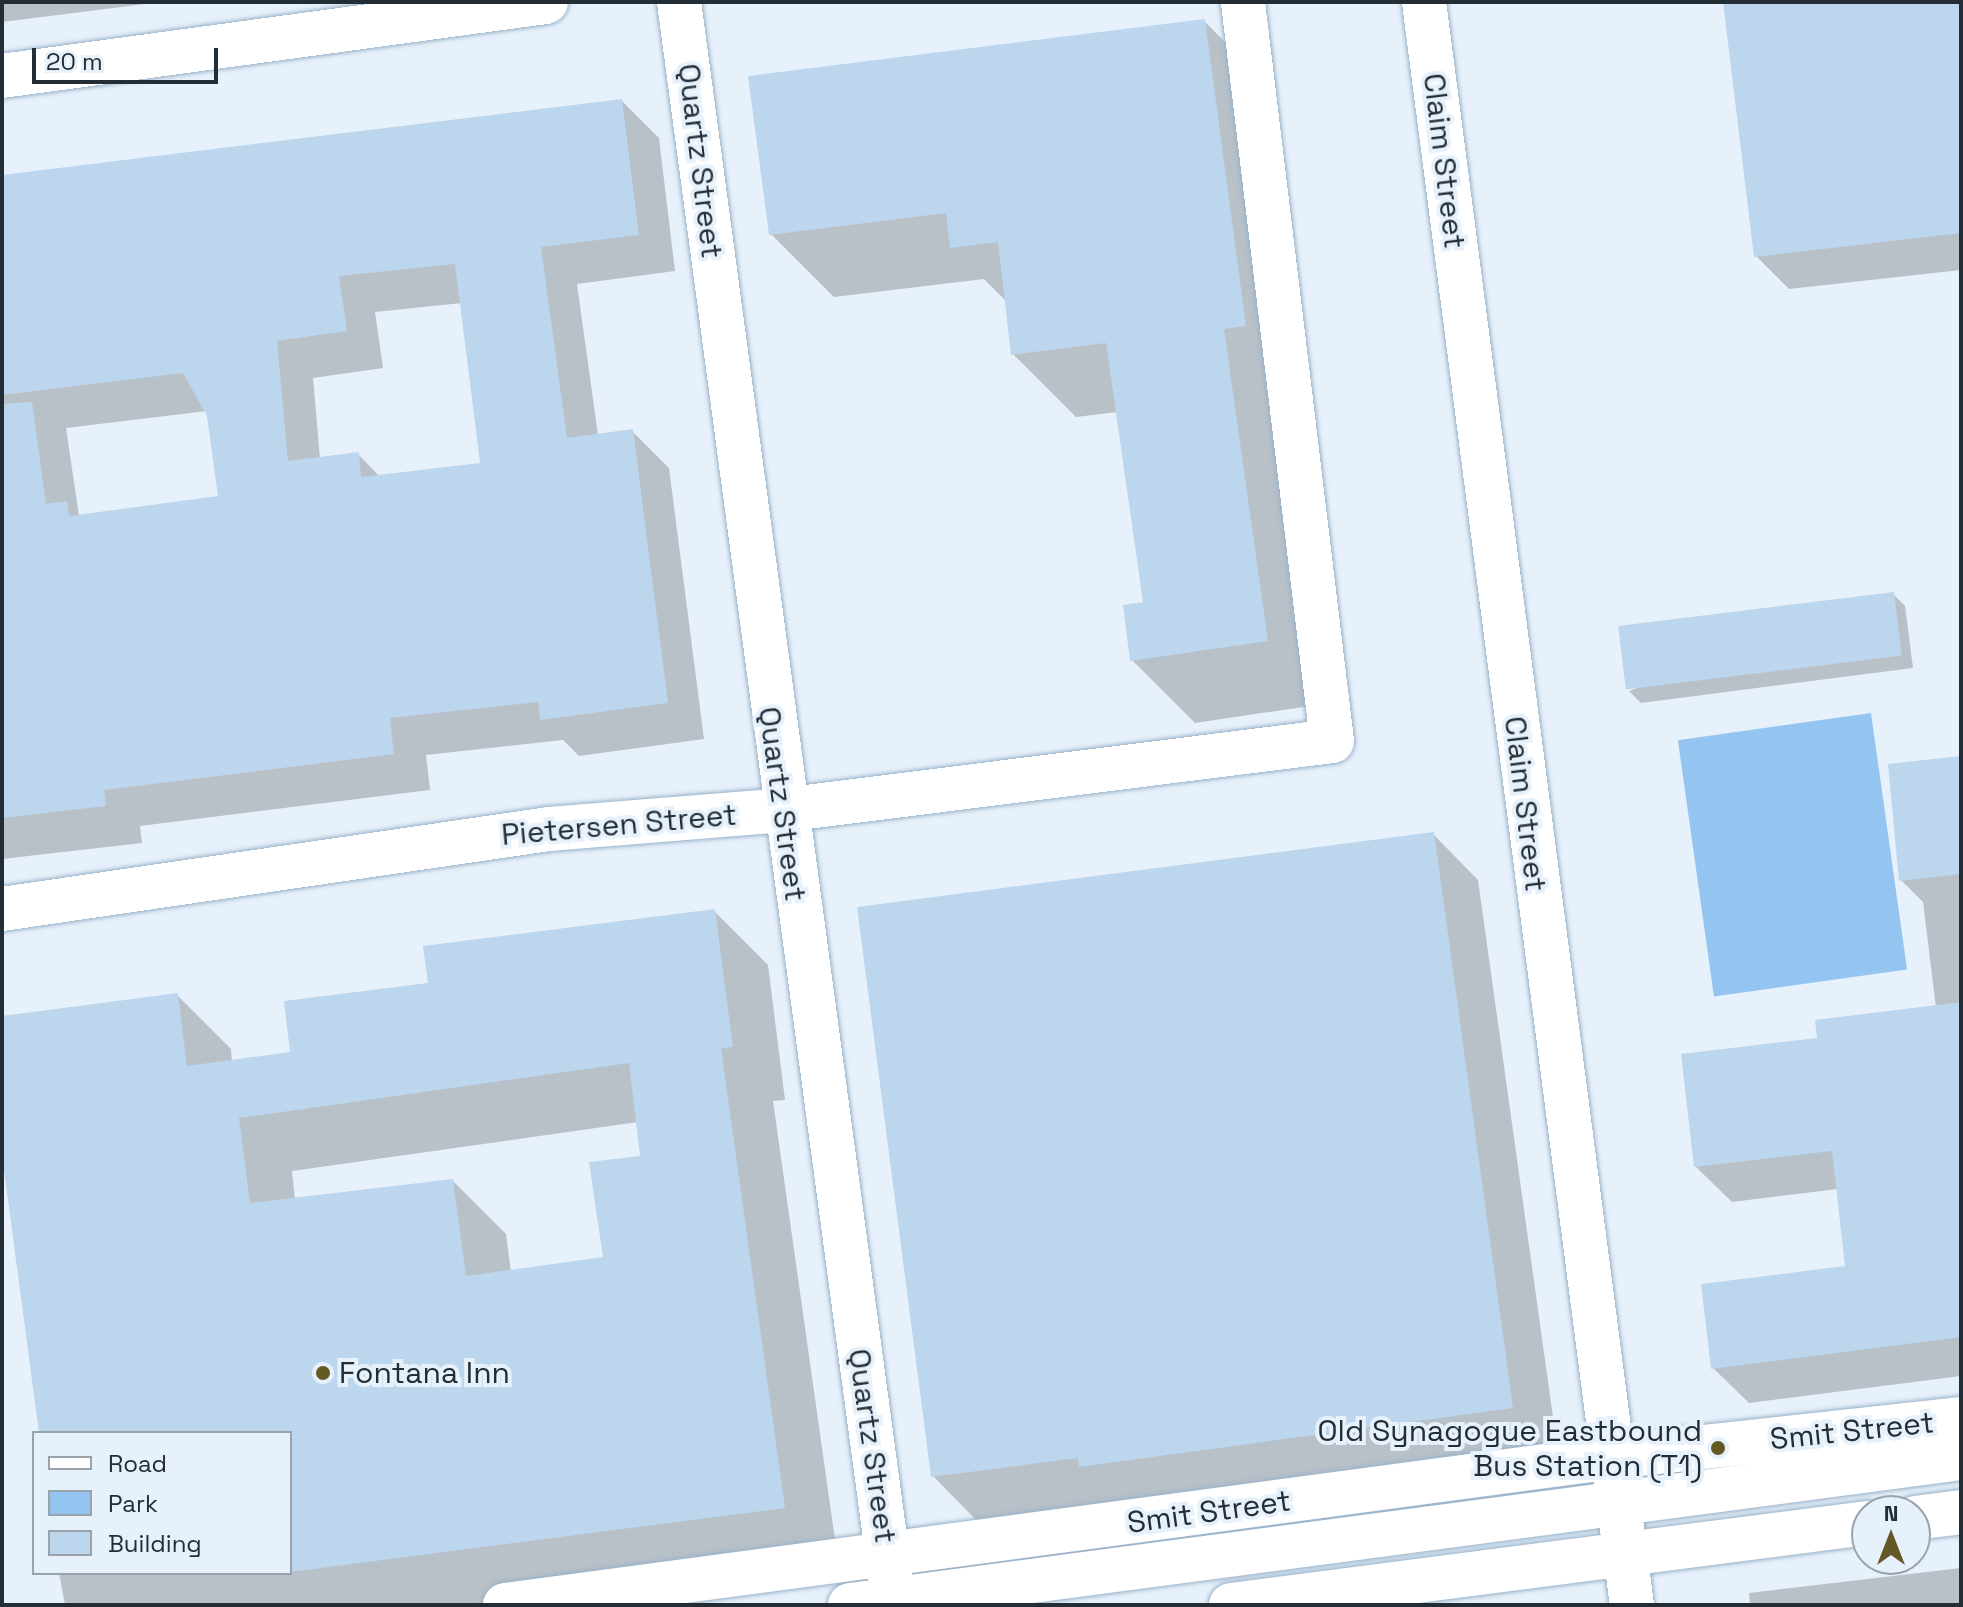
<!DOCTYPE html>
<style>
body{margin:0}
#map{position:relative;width:1963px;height:1607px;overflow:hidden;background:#e7f1fb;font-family:"Space Grotesk",sans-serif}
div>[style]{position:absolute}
.green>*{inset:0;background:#94c5f1;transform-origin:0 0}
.shadow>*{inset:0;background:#0003}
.building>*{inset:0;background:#bcd6ee;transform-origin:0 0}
.roads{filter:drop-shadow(0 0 2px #98b2c9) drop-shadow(0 0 2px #98b2c9)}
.minor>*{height:44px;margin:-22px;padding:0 22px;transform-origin:22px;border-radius:22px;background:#fff}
.major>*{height:44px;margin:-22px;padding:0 22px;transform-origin:22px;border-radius:22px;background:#fff}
.dots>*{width:22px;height:22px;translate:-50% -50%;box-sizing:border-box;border:4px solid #e7f1fb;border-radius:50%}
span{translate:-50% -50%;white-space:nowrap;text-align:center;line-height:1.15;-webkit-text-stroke:8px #e7f1fb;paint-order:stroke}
.street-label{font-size:30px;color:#232d36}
.poi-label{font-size:30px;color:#232d36}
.left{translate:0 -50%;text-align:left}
.right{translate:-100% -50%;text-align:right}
.frame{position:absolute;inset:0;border:4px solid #232d36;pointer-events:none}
.legend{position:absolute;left:32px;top:1431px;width:260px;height:144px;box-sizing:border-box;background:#e7f1fb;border:2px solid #99a3ac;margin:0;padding:10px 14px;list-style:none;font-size:24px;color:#232d36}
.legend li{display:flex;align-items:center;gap:16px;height:40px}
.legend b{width:40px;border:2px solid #99a3ac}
.north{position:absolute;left:1851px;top:1495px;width:80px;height:80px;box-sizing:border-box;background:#e7f1fb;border:2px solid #99a3ac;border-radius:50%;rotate:0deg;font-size:22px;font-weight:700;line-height:32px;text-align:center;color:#232d36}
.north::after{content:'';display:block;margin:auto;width:28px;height:36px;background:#645825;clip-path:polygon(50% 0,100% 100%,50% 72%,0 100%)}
.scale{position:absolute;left:32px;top:48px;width:186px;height:36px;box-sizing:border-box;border:4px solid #232d36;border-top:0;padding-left:10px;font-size:24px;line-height:28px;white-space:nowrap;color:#232d36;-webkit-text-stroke:6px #e7f1fb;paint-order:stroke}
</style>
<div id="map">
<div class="green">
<div style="left:1871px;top:713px;width:259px;height:195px;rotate:82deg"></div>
</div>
<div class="shadow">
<div style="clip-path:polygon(2px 2px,161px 2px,2px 22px)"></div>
<div style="clip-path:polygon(1725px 2px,1961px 2px,1961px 270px,1789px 289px,1756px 256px)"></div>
<div style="clip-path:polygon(1204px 21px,1267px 84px,1330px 703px,1195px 723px,1132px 660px,1145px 604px,1118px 412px,1076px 417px,1013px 354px,1007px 302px,984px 279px,834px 297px,771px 234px)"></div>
<div style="clip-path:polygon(evenodd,622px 101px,659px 138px,675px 271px,577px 284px,598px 435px,632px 431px,669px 468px,704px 739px,579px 756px,563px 740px,426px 755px,430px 790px,140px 826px,142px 843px,2px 859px,2px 178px,622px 101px,462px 303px,482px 465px,380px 477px,358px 454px,320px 459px,313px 378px,383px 368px,375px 312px,462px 303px,622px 101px,207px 411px,220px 498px,79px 516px,66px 428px,207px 411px)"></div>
<div style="clip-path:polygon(1893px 594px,1905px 606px,1913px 668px,1641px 703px,1629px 691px)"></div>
<div style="clip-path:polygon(1961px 758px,1961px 1376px,1749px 1403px,1713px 1368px,1848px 1268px,1838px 1189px,1732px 1202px,1696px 1167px,1819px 1040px,1936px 1008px,1923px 902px,1901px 880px)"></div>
<div style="clip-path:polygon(1433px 834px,1478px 880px,1558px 1453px,978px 1522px,933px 1476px)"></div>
<div style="clip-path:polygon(evenodd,714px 911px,768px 965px,785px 1100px,773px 1101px,838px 1561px,505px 1605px,65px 1605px,59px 1573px,290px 1573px,290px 1433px,41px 1433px,2px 1131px,2px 1018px,177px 995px,231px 1049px,232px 1062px,292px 1054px,430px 984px,714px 911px,638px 1122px,642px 1158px,605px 1259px,511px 1272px,506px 1234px,453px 1181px,295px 1200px,292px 1171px,638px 1122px)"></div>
<div style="clip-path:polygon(1961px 1568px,1961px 1605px,1750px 1605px,1749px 1593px)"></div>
</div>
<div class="building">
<div style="clip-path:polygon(1723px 2px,1961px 2px,1961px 233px,1754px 257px)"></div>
<div style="clip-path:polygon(1205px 19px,1246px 326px,1224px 329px,1268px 641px,1130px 661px,1123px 605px,1143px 602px,1106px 343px,1011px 355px,998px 242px,950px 248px,946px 213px,769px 235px,748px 76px)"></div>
<div style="clip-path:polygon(evenodd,622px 99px,639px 235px,541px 247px,567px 438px,633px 429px,668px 703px,540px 720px,538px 702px,390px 718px,394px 754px,104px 790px,106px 806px,2px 818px,2px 404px,32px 402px,46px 504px,67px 501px,69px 516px,218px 496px,207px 416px,183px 373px,2px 395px,2px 175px,622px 99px,455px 264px,480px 463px,361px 477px,359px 452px,288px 461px,277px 341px,347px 331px,339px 276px,455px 264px)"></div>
<div style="left:1894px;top:592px;width:64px;height:278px;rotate:83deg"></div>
<div style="clip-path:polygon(1961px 756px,1961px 874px,1899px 881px,1888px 764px)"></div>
<div style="clip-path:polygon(1434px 832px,1513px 1408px,1079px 1467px,1078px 1458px,931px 1477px,857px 907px)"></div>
<div style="clip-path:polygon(evenodd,715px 909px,733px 1047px,721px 1048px,785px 1508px,290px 1572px,290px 1433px,39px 1433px,2px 1155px,2px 1016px,178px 993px,187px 1066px,290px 1052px,284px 1001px,428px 983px,423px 946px,715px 909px,629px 1063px,640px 1156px,589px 1162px,603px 1257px,466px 1276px,453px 1179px,250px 1203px,239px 1118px,629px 1063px)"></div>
<div style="clip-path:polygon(1961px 1002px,1961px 1337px,1711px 1369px,1701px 1284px,1845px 1266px,1832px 1151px,1694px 1167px,1681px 1054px,1817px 1038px,1815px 1020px)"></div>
</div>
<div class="roads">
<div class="minor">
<div style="left:679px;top:2px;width:1617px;rotate:82.36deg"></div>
<div style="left:1424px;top:2px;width:1616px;rotate:82.61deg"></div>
<div style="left:2px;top:76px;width:549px;rotate:-7.75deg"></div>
<div style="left:2px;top:909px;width:553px;rotate:-8.32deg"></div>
<div style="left:549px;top:829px;width:235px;rotate:-4.6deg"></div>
<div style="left:783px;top:810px;width:553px;rotate:-7.16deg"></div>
<div style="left:1332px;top:741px;width:744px;rotate:-96.87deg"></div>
<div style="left:850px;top:1605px;width:1121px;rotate:-7.54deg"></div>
</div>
<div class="major">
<div style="left:1915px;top:1518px;width:46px;rotate:-7.4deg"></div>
<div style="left:505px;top:1605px;width:1117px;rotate:-7.61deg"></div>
<div style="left:1612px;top:1457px;width:351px;rotate:-6.2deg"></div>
<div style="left:1231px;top:1605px;width:641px;rotate:-7.35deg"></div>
</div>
</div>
<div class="dots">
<div style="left:323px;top:1373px;background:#645825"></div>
<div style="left:1718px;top:1448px;background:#645825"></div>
</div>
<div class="street-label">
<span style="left:700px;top:161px;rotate:83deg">Quartz Street</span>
<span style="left:1444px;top:161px;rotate:83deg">Claim Street</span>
<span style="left:782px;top:804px;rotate:82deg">Quartz Street</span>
<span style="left:1525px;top:804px;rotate:83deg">Claim Street</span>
<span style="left:619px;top:825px;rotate:-5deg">Pietersen Street</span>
<span style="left:1852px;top:1431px;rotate:-6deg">Smit Street</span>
<span style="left:872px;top:1446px;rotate:82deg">Quartz Street</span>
<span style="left:1209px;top:1512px;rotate:-8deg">Smit Street</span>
</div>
<div class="poi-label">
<span class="left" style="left:339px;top:1373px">Fontana Inn</span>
<span class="right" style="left:1702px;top:1448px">Old Synagogue Eastbound<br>Bus Station (T1)</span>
</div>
<div class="frame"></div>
<ul class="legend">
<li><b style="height:10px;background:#fff"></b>Road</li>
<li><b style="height:22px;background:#94c5f1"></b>Park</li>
<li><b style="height:22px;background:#bcd6ee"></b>Building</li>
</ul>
<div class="north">N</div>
<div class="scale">20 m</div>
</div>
